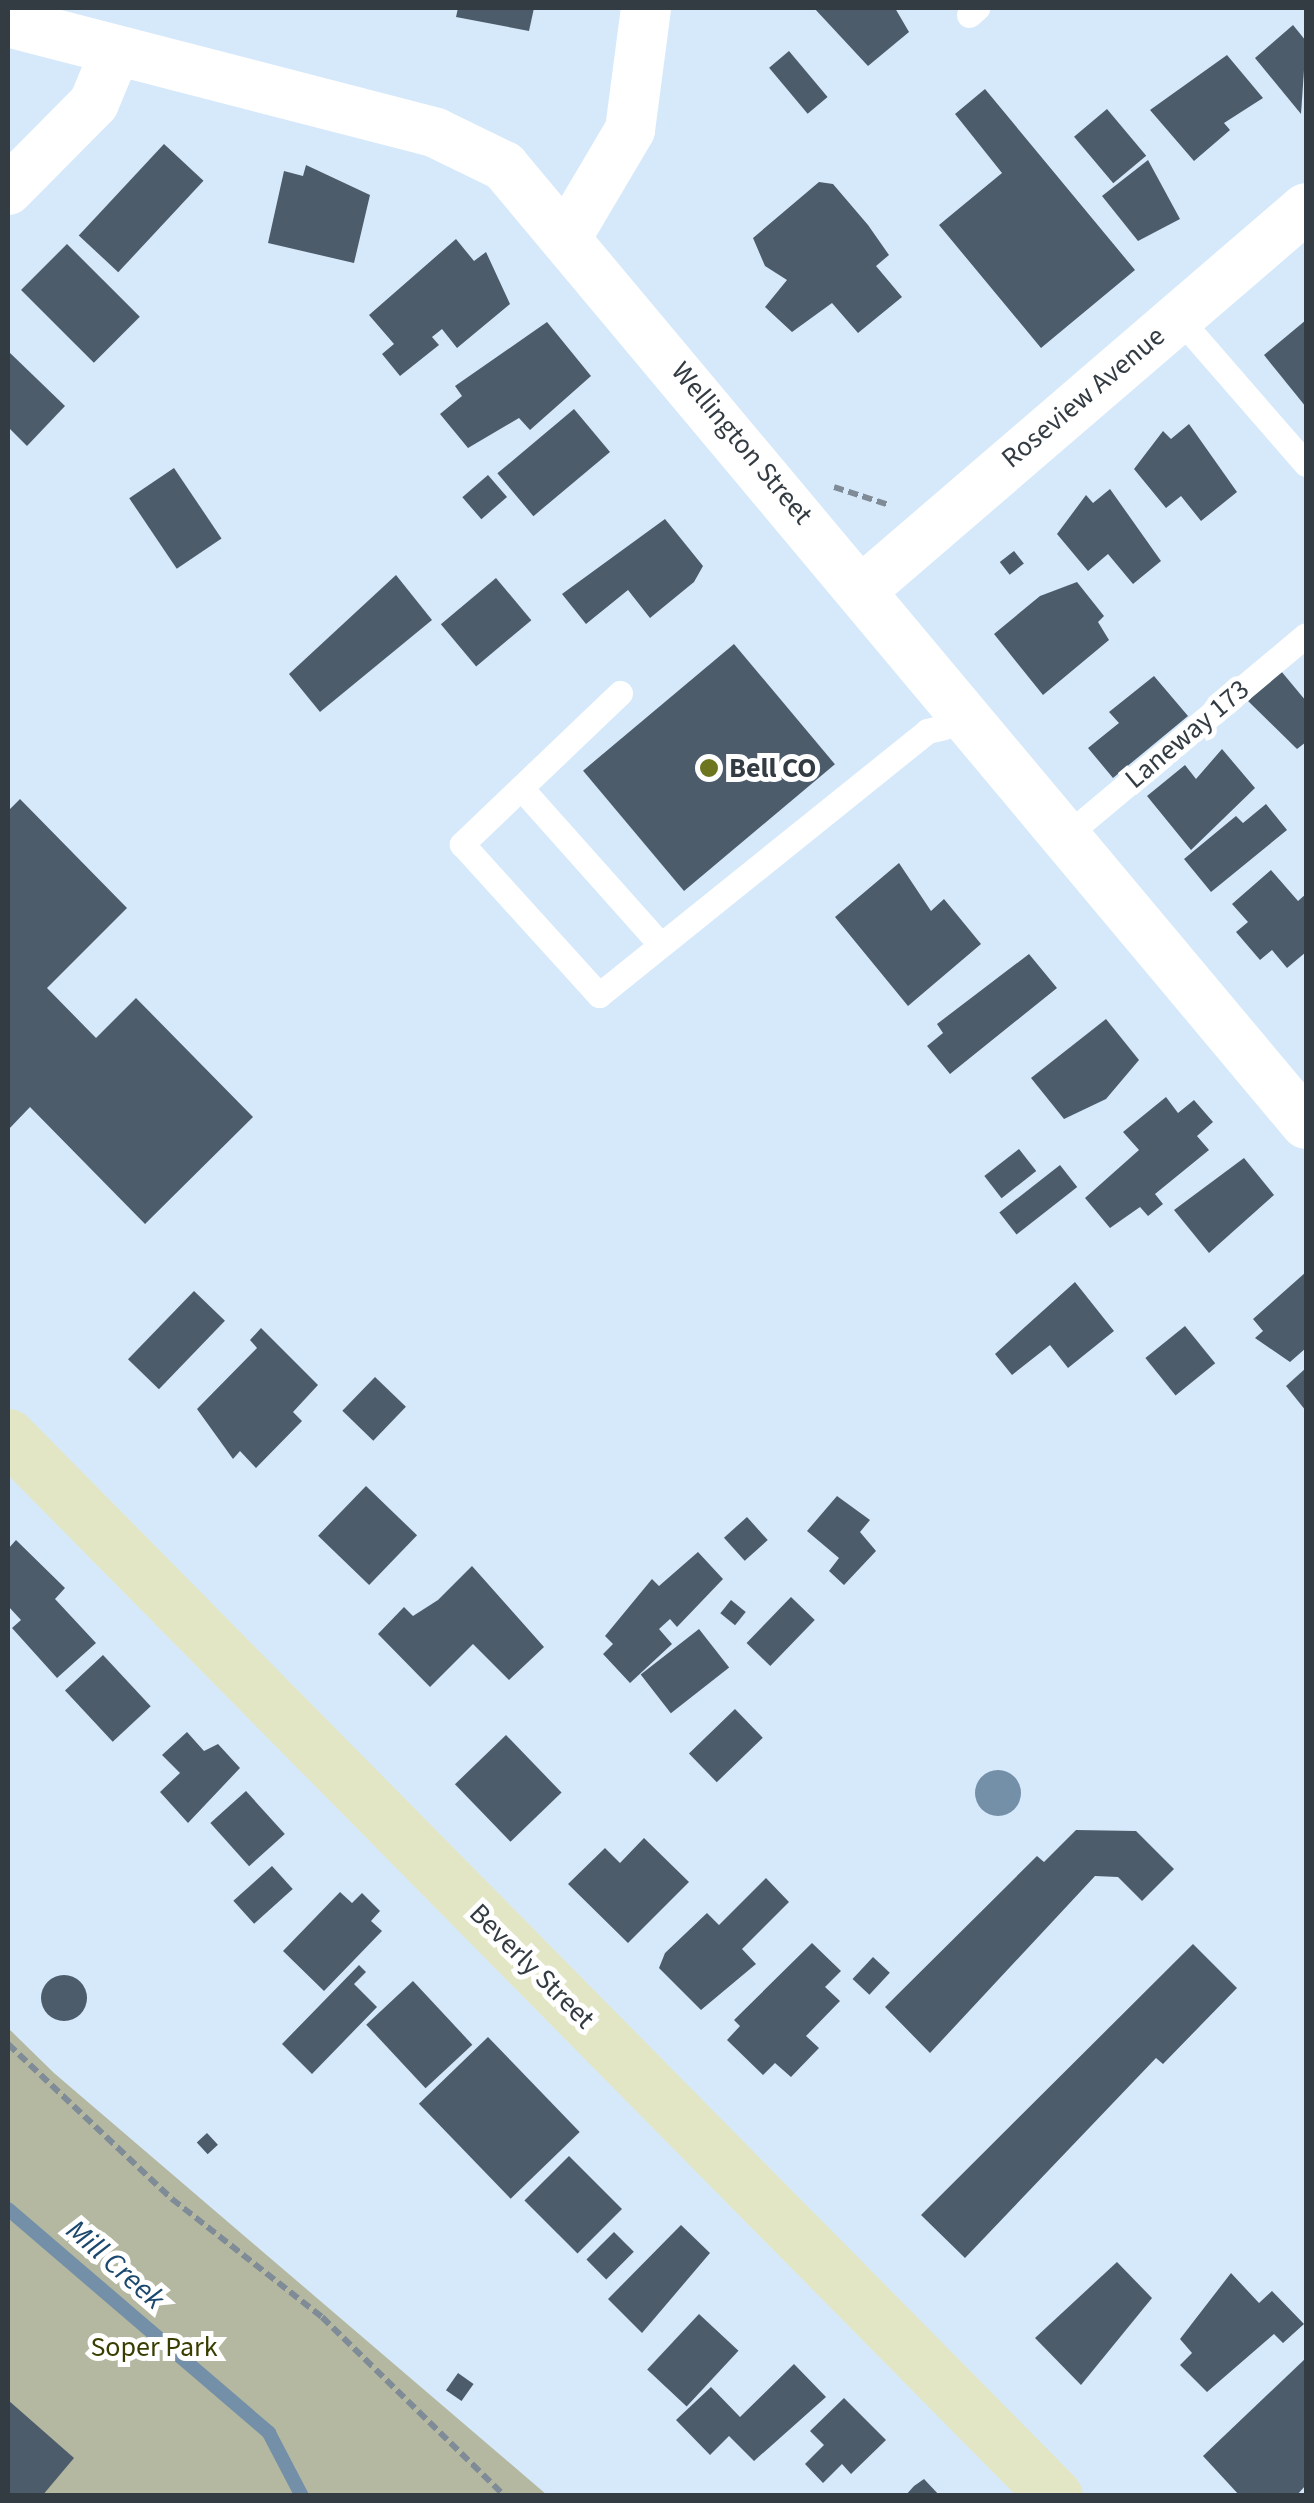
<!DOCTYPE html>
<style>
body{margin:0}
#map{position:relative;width:1314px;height:2503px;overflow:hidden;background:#d6e9fb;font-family:"Source Sans 3",sans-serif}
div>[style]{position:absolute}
.green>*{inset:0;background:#b4b8a0}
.water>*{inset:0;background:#748fa8}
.round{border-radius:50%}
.stream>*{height:14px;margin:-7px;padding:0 7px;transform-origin:7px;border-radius:7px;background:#748fa8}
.building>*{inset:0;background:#4c5c6b;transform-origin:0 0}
.path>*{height:6px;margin-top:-3px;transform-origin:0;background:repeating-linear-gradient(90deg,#7f8c98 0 10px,transparent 0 15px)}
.lane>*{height:25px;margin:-12.5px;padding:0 12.5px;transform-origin:12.5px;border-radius:12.5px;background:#fff}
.street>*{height:50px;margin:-25px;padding:0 25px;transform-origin:25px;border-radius:25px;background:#fff}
.secondary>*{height:55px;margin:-27.5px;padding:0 27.5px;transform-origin:27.5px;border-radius:27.5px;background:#e3e6c4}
.dots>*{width:28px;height:28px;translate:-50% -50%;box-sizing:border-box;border:5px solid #fff;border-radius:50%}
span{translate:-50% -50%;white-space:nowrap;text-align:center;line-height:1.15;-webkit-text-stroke:10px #fff;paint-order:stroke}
.street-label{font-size:28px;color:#343c43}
.poi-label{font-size:28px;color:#343c43;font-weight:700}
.left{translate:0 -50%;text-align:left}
.park-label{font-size:28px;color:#393e00}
.water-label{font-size:30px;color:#1b486c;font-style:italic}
.frame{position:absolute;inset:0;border:10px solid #343c43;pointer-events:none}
</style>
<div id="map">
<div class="green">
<div style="clip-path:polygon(8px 2028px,54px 2073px,547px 2495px,8px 2495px)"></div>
</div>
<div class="water">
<div class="round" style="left:975px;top:1770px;width:46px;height:46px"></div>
</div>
<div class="stream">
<div style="left:8px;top:2209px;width:344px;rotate:40.6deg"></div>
<div style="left:269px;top:2433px;width:71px;rotate:62.4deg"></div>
</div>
<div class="building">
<div style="clip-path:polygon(458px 8px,534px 8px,529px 31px,456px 17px)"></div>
<div style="clip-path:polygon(814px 8px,895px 8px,909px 32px,868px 66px)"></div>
<div style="clip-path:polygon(1293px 25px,1306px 41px,1301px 114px,1255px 58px)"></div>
<div style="left:789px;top:51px;width:60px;height:26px;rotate:50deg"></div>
<div style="clip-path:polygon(1227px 55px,1263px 98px,1224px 123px,1230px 130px,1194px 161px,1150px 110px)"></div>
<div style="clip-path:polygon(985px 89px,1135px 270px,1041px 348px,939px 225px,1002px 173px,955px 114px)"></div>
<div style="left:1107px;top:109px;width:61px;height:43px;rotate:50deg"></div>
<div style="left:164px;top:144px;width:54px;height:125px;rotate:43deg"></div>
<div style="clip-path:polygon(1148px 160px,1180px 219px,1138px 241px,1102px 196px)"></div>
<div style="clip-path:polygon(306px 165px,370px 195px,354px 263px,268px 243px,284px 171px,303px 176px)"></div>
<div style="clip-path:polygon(819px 182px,833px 184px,868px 225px,889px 255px,876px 266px,902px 297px,858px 333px,832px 303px,792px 332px,765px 307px,787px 280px,765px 266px,753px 238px)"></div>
<div style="clip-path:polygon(456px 239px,474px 261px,486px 252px,510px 304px,457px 348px,442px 329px,432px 337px,439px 345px,400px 376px,382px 354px,394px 344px,369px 315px)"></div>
<div style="left:67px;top:244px;width:103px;height:65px;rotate:45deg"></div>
<div style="clip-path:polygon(1306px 320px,1306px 407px,1264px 355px)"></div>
<div style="clip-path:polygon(547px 322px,591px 376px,530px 430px,519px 418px,468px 448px,440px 414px,462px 396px,455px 386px)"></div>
<div style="clip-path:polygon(8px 351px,65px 406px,27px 446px,8px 427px)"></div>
<div style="left:574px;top:409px;width:56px;height:100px;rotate:50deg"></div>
<div style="clip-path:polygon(1189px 424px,1237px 492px,1201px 521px,1181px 496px,1166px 508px,1134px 469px,1163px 431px,1171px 439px)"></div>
<div style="left:174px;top:468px;width:85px;height:54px;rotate:56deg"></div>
<div style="left:488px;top:475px;width:29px;height:34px;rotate:49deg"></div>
<div style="clip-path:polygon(1110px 489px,1161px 561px,1133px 584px,1108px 554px,1088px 571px,1057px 534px,1086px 495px,1093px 503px)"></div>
<div style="clip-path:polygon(665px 519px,703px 566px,694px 582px,650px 618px,628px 590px,586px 624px,562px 594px)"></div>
<div style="left:1014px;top:551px;width:16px;height:18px;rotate:52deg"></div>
<div style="clip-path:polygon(396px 575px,432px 620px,320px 712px,289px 674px)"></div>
<div style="left:496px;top:578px;width:55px;height:72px;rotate:50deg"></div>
<div style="clip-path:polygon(1077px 582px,1104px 616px,1098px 622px,1109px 640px,1043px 695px,994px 634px,1040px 596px)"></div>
<div style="left:734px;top:644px;width:157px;height:197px;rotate:50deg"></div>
<div style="clip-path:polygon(1281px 671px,1306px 701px,1306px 742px,1297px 749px,1247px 700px)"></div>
<div style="clip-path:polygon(1154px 676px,1188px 716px,1113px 778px,1088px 748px,1119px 723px,1109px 712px)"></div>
<div style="clip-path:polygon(1222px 749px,1255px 788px,1191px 850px,1147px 796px,1185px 765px,1196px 779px)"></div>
<div style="clip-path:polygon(20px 799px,127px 908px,47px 988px,96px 1038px,136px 998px,253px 1117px,145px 1224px,30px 1107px,8px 1130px,8px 811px)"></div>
<div style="clip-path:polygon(1266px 804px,1287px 830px,1211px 892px,1184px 859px,1236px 816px,1243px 823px)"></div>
<div style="clip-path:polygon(899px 863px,931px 911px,944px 899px,981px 944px,908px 1006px,835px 917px)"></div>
<div style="clip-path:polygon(1271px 870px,1298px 901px,1306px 894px,1306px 952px,1287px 968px,1272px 950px,1260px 960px,1236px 932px,1248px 922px,1232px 904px)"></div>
<div style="clip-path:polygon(1029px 954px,1057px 988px,950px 1074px,927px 1046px,943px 1033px,937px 1024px)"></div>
<div style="clip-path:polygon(1106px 1019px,1139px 1060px,1106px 1099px,1064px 1119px,1031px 1078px)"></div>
<div style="clip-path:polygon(1166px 1097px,1178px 1113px,1194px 1100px,1213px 1122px,1197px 1136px,1209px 1150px,1155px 1194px,1163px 1204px,1148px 1216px,1140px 1207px,1110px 1228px,1085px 1198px,1139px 1150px,1123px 1132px)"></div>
<div style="left:1019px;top:1149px;width:28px;height:44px;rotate:52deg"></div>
<div style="clip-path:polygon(1244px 1158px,1274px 1195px,1209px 1253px,1174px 1210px)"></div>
<div style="left:1060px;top:1165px;width:28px;height:77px;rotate:52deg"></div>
<div style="clip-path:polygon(1306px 1272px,1306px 1348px,1290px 1362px,1255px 1338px,1263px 1331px,1253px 1319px)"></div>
<div style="clip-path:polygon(1075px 1282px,1114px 1331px,1068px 1368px,1050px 1345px,1012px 1375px,995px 1354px)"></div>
<div style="left:194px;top:1291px;width:43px;height:95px;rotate:44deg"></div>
<div style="left:1185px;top:1326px;width:48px;height:51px;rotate:51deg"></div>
<div style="clip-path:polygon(261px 1328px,318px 1385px,293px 1412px,302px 1421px,256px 1468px,240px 1451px,233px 1459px,197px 1409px,257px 1348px,250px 1340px)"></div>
<div style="clip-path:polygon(1306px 1368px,1306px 1411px,1286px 1386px)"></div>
<div style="left:375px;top:1377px;width:43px;height:47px;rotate:44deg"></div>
<div style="left:366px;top:1486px;width:71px;height:69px;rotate:44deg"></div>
<div style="clip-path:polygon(837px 1496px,870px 1520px,860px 1532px,876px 1551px,844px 1585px,829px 1571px,839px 1558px,807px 1531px)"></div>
<div style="left:747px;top:1517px;width:31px;height:31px;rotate:48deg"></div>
<div style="clip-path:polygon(16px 1540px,65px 1588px,55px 1599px,96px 1643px,57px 1678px,12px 1628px,21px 1620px,8px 1606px,8px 1549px)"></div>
<div style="clip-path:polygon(698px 1552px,723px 1579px,677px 1627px,670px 1619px,659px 1629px,672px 1644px,630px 1683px,603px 1654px,613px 1644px,605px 1636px,652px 1579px,659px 1586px)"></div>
<div style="clip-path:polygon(472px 1566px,544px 1647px,509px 1680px,473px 1644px,430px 1687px,378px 1634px,404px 1607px,413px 1616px,438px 1600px)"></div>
<div style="left:791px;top:1597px;width:33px;height:64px;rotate:44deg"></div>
<div style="left:731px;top:1600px;width:19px;height:17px;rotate:39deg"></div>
<div style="left:699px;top:1629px;width:49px;height:74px;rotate:52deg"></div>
<div style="left:103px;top:1655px;width:70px;height:52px;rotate:47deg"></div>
<div style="left:735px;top:1709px;width:40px;height:64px;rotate:46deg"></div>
<div style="clip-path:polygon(187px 1732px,204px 1751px,218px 1744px,240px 1768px,188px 1823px,160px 1792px,180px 1773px,162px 1755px)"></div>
<div style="left:506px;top:1735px;width:80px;height:71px;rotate:46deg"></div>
<div style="left:246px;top:1791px;width:58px;height:48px;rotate:48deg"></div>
<div style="clip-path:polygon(1076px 1830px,1136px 1831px,1174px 1869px,1142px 1901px,1118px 1877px,1095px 1876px,930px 2053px,885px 2007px,1037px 1856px,1044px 1862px)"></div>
<div style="clip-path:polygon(644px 1838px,689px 1882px,628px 1943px,568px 1884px,605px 1848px,620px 1863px)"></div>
<div style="left:272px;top:1866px;width:31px;height:52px;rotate:48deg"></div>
<div style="clip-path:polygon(766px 1878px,789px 1902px,742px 1949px,756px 1964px,701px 2010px,659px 1968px,665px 1953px,707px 1913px,719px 1925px)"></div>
<div style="clip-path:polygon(340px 1892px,352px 1903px,362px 1893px,380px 1911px,371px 1921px,382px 1931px,324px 1991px,283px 1951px)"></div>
<div style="clip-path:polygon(812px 1943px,841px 1971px,825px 1987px,840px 2001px,806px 2036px,819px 2048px,791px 2077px,775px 2063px,763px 2075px,727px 2040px,740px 2026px,734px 2020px)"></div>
<div style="clip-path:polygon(1193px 1944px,1237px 1988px,1163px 2064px,1156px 2058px,965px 2258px,921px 2215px)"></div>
<div style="left:873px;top:1957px;width:23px;height:30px;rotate:43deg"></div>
<div style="clip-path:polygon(359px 1965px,366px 1972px,354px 1984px,377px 2007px,312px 2074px,282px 2044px)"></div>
<div class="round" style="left:41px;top:1975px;width:46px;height:46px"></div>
<div style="left:413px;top:1981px;width:87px;height:64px;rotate:47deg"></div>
<div style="left:488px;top:2037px;width:132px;height:96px;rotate:46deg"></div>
<div style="left:207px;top:2133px;width:16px;height:14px;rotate:47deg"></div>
<div style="left:569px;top:2156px;width:75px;height:63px;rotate:45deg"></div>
<div style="clip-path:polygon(681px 2225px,710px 2253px,642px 2333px,608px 2299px)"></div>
<div style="left:614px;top:2232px;width:28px;height:39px;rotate:45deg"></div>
<div style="clip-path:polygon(1117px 2262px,1152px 2298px,1081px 2385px,1035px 2338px)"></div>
<div style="clip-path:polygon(1231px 2273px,1259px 2303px,1272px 2291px,1304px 2324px,1283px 2343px,1274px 2334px,1207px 2392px,1180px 2365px,1192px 2353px,1180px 2339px)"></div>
<div style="left:699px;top:2314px;width:54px;height:76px;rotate:43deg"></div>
<div style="clip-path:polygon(1306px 2358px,1306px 2485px,1296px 2496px,1240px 2496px,1203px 2456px)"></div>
<div style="clip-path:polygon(794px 2364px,826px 2397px,754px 2461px,729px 2436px,710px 2455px,676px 2420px,711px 2387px,740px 2417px)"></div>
<div style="left:458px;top:2373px;width:19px;height:21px;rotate:35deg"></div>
<div style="clip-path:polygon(844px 2398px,886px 2440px,851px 2474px,842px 2464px,823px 2483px,805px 2464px,824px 2445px,810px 2431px)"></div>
<div style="clip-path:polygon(8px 2400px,74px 2458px,42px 2496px,8px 2496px)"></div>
<div style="clip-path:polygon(924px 2479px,940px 2496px,905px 2496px,914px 2486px)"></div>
</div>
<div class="path">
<div style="left:834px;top:487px;width:58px;rotate:18.1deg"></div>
<div style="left:8px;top:2044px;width:226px;rotate:43.4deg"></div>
<div style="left:172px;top:2199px;width:191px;rotate:38.2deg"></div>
<div style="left:322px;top:2317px;width:256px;rotate:44.4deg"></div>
</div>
<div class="lane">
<div style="left:969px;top:15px;width:11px;rotate:-41deg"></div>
<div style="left:1178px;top:317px;width:195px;rotate:49deg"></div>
<div style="left:620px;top:693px;width:219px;rotate:136.3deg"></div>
<div style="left:462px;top:844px;width:204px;rotate:47.8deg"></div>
<div style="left:599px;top:995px;width:421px;rotate:-38.8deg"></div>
<div style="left:927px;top:731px;width:18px;rotate:-13deg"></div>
<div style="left:521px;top:788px;width:209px;rotate:48.3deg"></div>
<div style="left:1068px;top:834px;width:310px;rotate:-39.9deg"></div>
</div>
<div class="street">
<div style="left:8px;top:22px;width:442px;rotate:14.5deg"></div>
<div style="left:436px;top:133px;width:76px;rotate:25.9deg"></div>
<div style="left:504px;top:166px;width:1249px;rotate:50.07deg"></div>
<div style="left:8px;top:190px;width:122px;rotate:-45.3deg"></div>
<div style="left:94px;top:103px;width:57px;rotate:-67.5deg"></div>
<div style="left:569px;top:233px;width:120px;rotate:-59.4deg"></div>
<div style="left:630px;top:130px;width:123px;rotate:-82.5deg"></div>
<div style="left:863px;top:589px;width:584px;rotate:-40.7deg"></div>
</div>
<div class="secondary">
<div style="left:8px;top:1436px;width:1490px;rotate:45.35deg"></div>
</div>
<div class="dots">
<div style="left:709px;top:768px;background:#6e751f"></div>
</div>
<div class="street-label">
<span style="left:1083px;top:397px;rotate:-40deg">Roseview Avenue</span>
<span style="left:742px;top:443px;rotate:50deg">Wellington Street</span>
<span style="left:1187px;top:734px;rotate:-40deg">Laneway 173</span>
<span style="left:532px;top:1966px;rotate:45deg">Beverly Street</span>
</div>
<div class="poi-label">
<span class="left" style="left:729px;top:768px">Bell CO</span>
</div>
<div class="park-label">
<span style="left:154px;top:2347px">Soper Park</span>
</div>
<div class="water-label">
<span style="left:115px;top:2265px;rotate:41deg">Mill Creek</span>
</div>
<div class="frame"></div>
</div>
